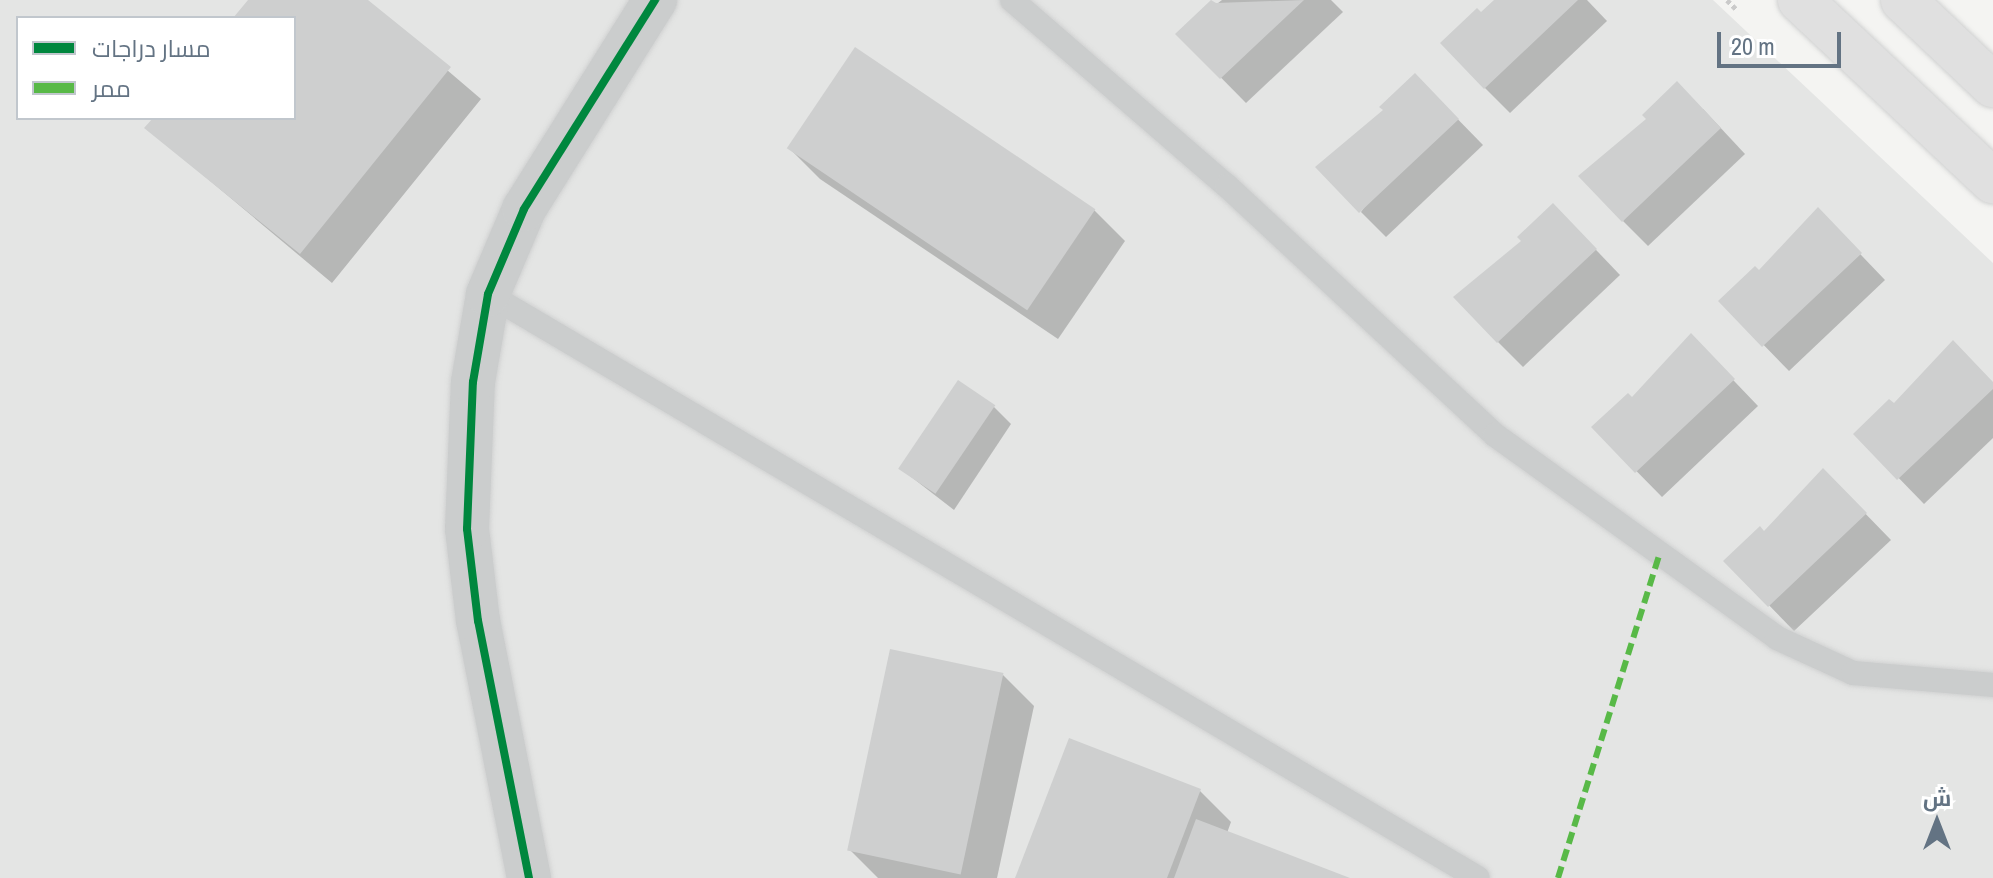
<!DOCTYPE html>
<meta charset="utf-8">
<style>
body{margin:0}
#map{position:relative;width:1993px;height:878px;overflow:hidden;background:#f4f4f2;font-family:"Archivo Narrow",Cairo,sans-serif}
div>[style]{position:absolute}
.built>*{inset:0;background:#e4e5e4}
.shadow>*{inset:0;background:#0003}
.building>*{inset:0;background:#cecfcf;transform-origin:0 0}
.path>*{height:5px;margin-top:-2.5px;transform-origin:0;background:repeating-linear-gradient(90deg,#cacaca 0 4px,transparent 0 8px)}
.roads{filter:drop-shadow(0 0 2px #d0d1d1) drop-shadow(0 0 2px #d0d1d1)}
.service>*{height:24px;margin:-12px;padding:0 12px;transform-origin:12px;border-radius:12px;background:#cbcdcd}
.tertiary>*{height:44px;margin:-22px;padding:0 22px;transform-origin:22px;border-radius:22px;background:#cbcdcd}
.trunk>*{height:44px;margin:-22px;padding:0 22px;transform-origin:22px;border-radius:22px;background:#e0e0e0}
.quiet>*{height:6px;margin-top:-3px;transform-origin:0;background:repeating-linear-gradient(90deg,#58b947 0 12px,transparent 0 18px)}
.cycleway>*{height:8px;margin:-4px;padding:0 4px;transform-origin:4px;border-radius:4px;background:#00873e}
span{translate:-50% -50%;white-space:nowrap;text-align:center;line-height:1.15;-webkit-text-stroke:8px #fff;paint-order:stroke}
.legend{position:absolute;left:16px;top:16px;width:280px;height:104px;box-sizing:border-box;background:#fff;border:2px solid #c1c7cd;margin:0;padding:10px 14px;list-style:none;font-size:24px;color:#637383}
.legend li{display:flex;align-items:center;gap:16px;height:40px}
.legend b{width:40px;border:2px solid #c1c7cd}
.north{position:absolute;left:1897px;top:782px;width:80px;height:80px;-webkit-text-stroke:6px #fff;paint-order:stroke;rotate:0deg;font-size:22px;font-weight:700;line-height:32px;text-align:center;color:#637383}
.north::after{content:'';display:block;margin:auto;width:28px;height:36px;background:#637383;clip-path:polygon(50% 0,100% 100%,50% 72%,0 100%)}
.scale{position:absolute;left:1717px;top:32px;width:124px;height:36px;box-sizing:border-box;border:4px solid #637383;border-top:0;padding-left:10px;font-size:24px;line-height:28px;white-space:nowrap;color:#637383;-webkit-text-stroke:6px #fff;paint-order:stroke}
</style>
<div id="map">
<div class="built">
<div style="clip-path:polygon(evenodd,0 0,1713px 0,1993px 263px,1993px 878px,0 878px,0 0,18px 18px,294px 18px,294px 118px,18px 118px,18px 18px)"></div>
</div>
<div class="shadow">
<div style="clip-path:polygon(250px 0,365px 0,481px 99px,332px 283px,147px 128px,155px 118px,294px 118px,294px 18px,236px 18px)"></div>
<div style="clip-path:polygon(1222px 0,1331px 0,1343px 12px,1246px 103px,1178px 34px)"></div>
<div style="clip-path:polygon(1495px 0,1587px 0,1607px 21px,1510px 113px,1485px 88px,1481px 15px)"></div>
<div style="clip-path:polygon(1440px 101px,1483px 145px,1386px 237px,1361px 212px)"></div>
<div style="clip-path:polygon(1703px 109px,1745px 154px,1648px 246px,1623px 221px)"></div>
<div style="clip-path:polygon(789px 148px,1094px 210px,1125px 241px,1058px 339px,820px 179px)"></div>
<div style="clip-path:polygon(1818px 210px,1885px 280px,1789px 371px,1721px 301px,1759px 273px)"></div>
<div style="clip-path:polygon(1578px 231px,1620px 275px,1523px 367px,1498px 342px,1524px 241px)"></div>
<div style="clip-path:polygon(1691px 336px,1758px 406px,1662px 497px,1594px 428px,1632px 400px)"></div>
<div style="clip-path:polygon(1993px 384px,1993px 438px,1924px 504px,1856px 434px,1894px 406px)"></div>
<div style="clip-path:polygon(993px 406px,1011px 424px,954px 510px,901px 469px)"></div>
<div style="clip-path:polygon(1823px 470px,1891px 540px,1794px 631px,1726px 561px,1764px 533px)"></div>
<div style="clip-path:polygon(1003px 675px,1034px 706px,997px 878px,878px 878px,849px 849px)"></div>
<div style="clip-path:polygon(1200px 791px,1231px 822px,1227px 833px,1345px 878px,1017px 878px)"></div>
</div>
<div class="building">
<div style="clip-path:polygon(248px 0,368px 0,451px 67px,300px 254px,144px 128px,153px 118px,294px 118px,294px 18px,233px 18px)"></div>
<div style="clip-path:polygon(1211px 0,1216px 3px,1304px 0,1220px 79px,1175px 34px)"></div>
<div style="clip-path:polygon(1494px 0,1578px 0,1484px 89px,1440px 43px,1477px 8px,1481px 12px)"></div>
<div style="left:855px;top:47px;width:290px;height:122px;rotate:34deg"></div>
<div style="clip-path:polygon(1415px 73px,1459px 119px,1359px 213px,1315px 167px,1383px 110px,1379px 107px)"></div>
<div style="clip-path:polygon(1677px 81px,1721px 128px,1622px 222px,1578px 176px,1646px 119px,1642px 115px)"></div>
<div style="clip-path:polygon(1553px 203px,1597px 249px,1497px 343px,1453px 297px,1521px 241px,1517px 237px)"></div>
<div style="clip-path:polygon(1818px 207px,1862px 253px,1762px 347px,1718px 301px,1755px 266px,1759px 270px)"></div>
<div style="clip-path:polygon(1691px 333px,1735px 379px,1635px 473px,1591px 427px,1628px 393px,1632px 397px)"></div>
<div style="clip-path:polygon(1953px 340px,1993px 382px,1993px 389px,1897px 480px,1853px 434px,1889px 399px,1894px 403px)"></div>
<div style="left:958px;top:380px;width:45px;height:107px;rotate:34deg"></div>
<div style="clip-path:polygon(1823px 468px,1867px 513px,1768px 607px,1723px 561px,1760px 526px,1764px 531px)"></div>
<div style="left:890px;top:649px;width:116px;height:206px;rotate:12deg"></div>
<div style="clip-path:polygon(1069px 738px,1201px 789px,1167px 878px,1015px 878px)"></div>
<div style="clip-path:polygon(1196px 819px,1350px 878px,1174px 878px)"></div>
</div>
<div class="path">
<div style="left:1727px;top:0;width:16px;rotate:45deg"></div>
</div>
<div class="roads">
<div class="service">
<div style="left:1012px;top:0;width:284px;rotate:40.9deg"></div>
<div style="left:1227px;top:186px;width:366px;rotate:42.9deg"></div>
<div style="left:1495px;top:435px;width:347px;rotate:35.7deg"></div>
<div style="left:1777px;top:638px;width:84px;rotate:24.7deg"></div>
<div style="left:1853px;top:673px;width:141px;rotate:4.9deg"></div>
<div style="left:488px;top:294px;width:1149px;rotate:30.54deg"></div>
</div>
<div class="tertiary">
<div style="left:529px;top:878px;width:262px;rotate:-101.2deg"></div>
<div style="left:478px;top:621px;width:93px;rotate:-96.8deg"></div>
<div style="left:467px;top:529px;width:147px;rotate:-87.7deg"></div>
<div style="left:473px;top:382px;width:89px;rotate:-80.3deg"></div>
<div style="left:488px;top:294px;width:92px;rotate:-67deg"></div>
<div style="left:524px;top:209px;width:247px;rotate:-57.9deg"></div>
</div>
<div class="trunk">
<div style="left:1800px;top:0;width:265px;rotate:43.2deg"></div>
<div style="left:1903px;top:0;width:124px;rotate:43.4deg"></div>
</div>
</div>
<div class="quiet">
<div style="left:1558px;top:878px;width:341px;rotate:-72.6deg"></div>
</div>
<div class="cycleway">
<div style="left:529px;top:878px;width:262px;rotate:-101.2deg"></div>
<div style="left:478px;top:621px;width:93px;rotate:-96.8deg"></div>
<div style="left:467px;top:529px;width:147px;rotate:-87.7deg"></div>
<div style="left:473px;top:382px;width:89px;rotate:-80.3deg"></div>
<div style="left:488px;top:294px;width:92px;rotate:-67deg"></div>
<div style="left:524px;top:209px;width:247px;rotate:-57.9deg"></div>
</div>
<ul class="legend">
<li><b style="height:10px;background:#00873e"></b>مسار دراجات</li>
<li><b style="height:10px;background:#58b947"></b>ممر</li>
</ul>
<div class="north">ش</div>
<div class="scale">20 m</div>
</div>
